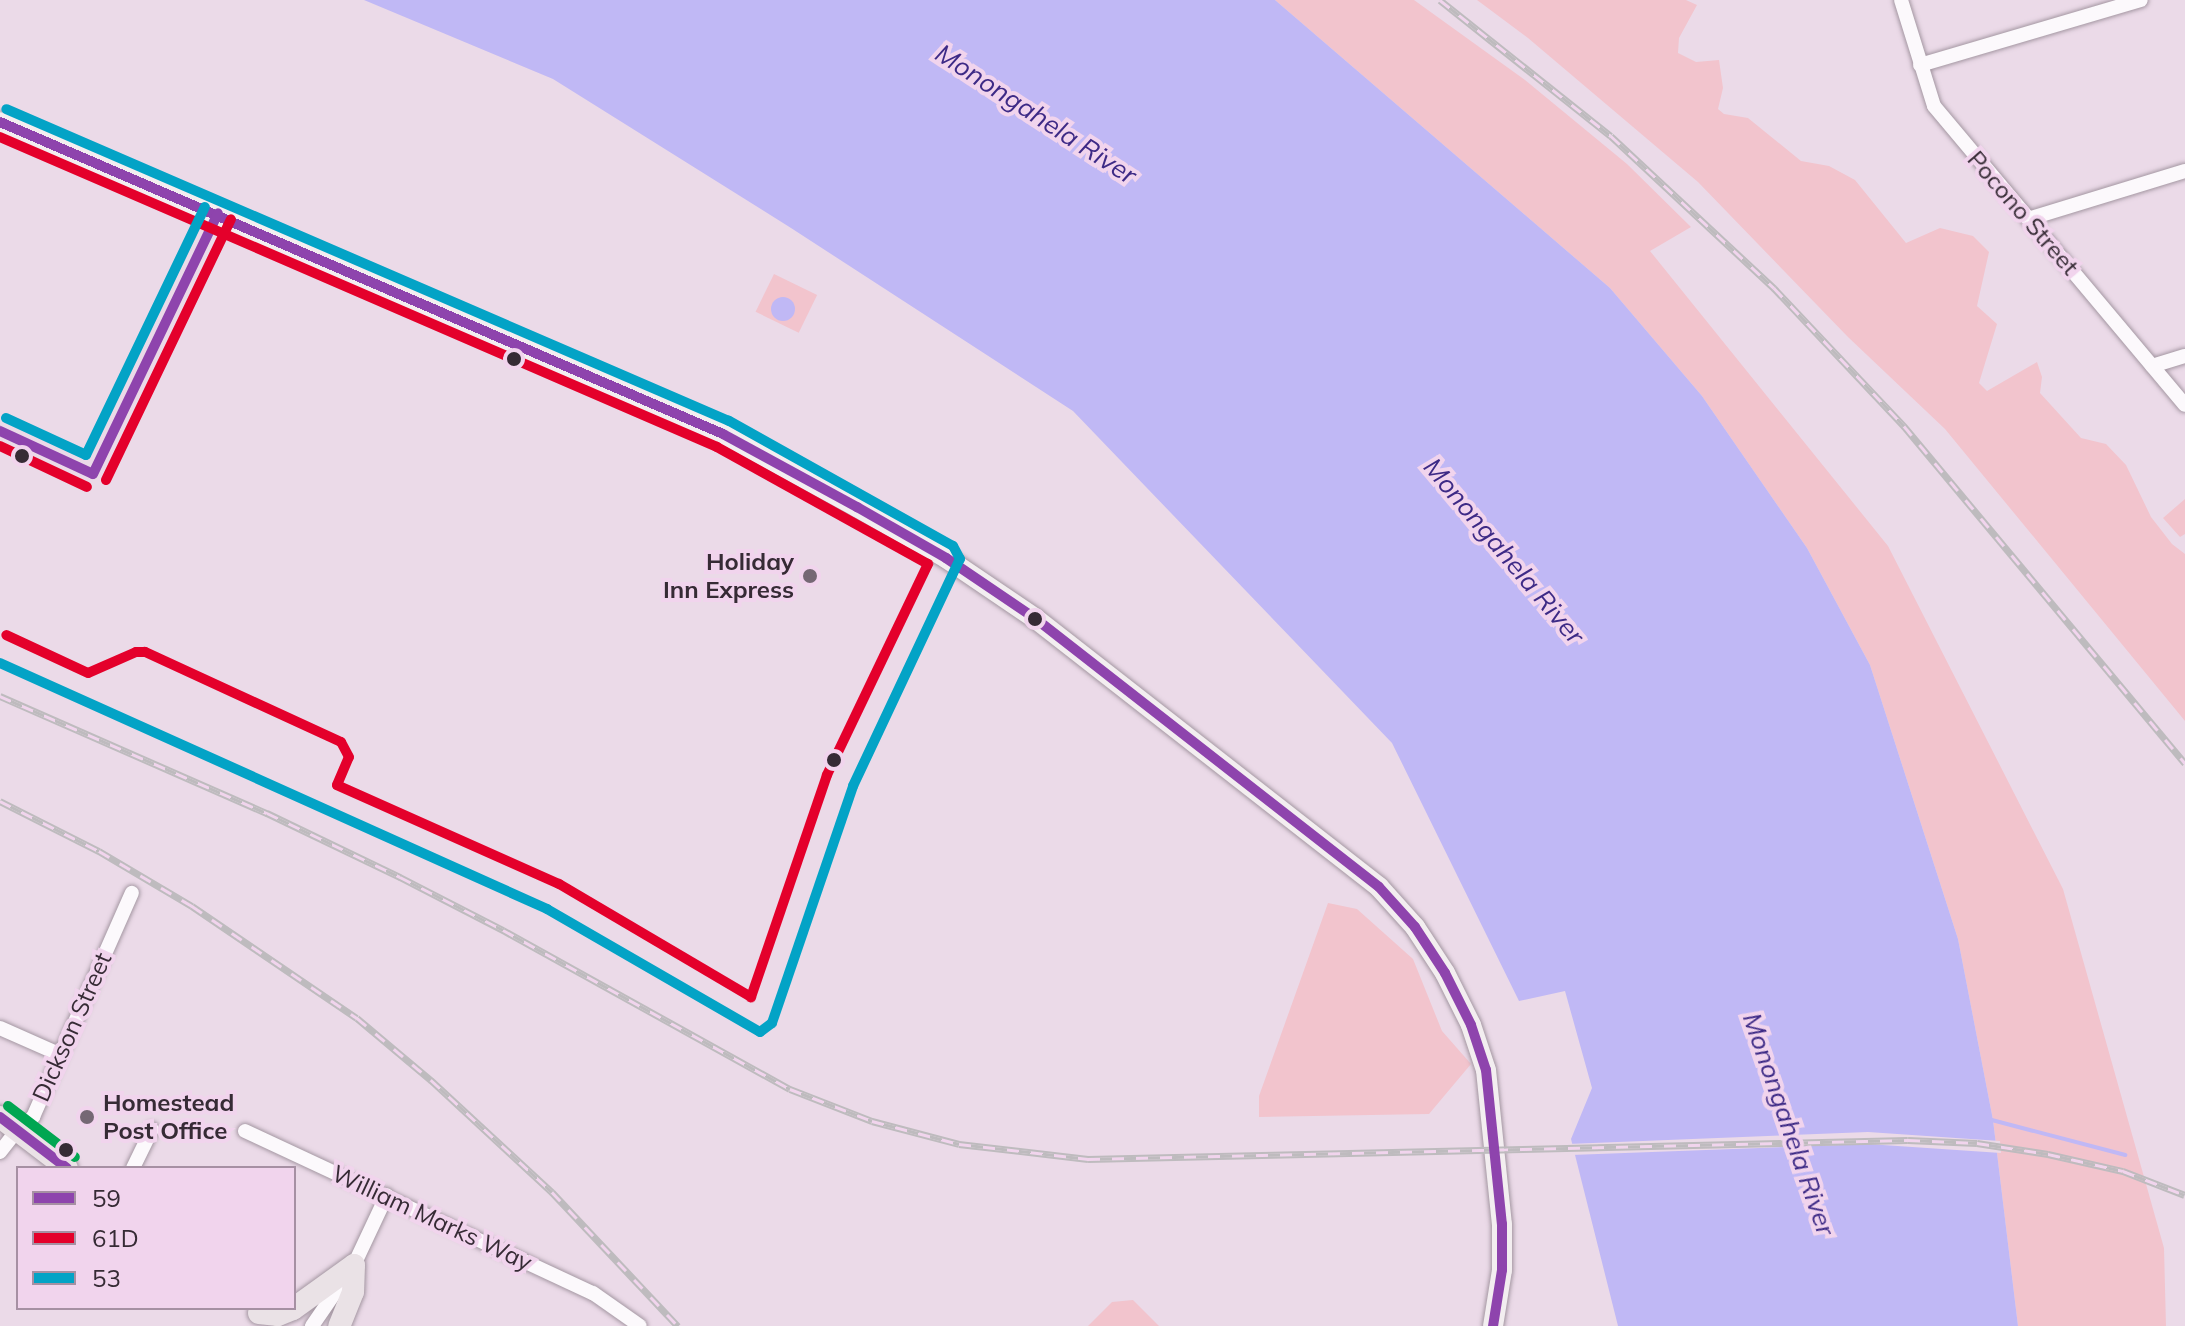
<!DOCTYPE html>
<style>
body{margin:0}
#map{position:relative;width:2185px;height:1326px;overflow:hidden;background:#ebdae8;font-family:Mulish,sans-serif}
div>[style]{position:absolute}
.green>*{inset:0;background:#f2c4cd;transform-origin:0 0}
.water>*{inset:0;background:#c0b8f5}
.round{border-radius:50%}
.pier>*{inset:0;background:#ebdae8}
.stream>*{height:4px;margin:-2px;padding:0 2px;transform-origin:2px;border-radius:2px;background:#c0b8f5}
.roads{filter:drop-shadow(0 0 2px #a497a2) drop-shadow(0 0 2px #a497a2)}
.street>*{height:14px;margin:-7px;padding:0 7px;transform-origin:7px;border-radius:7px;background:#fcf9fc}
.secondary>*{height:20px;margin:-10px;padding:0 10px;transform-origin:10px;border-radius:10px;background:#f3eef0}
.primary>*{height:22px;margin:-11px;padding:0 11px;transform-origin:11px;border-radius:11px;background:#eae2e6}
.rail>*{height:7px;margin-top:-3.5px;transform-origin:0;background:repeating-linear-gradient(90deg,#f1d4ed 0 12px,#bebbbe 0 24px);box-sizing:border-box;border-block:2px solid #bebbbe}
.bus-1>*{height:10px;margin:-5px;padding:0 5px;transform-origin:5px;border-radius:5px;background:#8e44ad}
.bus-2>*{height:10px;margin:-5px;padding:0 5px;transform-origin:5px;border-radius:5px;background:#e4002b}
.bus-3>*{height:10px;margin:-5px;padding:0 5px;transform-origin:5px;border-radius:5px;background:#03a3c6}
.bus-4>*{height:10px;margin:-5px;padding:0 5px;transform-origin:5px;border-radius:5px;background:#00a651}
.dots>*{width:22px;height:22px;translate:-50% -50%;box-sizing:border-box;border:4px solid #f1d4ed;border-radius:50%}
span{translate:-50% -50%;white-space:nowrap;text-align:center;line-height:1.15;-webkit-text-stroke:8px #f1d4ed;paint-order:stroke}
.street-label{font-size:24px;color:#362b35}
.poi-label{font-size:24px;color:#362b35;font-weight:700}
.right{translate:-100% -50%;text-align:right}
.left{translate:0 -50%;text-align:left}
.water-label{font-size:26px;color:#3d2a86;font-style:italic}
.legend{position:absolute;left:16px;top:1166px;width:280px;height:144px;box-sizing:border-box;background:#f1d4ed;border:2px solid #a690a3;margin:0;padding:10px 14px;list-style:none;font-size:24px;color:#362b35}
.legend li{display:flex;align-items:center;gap:16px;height:40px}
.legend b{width:40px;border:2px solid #a690a3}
</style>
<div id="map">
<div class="green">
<div style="clip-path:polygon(1275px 0,1414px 0,1525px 80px,1627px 164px,1691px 227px,1650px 251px,1888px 546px,2063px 889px,2164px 1248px,2166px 1326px,2018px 1326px,1993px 1120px,1958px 939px,1870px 665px,1807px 548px,1702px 396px,1610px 288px)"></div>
<div style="clip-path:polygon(1477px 0,1686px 0,1697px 5px,1679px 38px,1678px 53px,1696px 62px,1719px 60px,1723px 88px,1718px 109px,1724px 114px,1748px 118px,1801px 161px,1829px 166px,1855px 180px,1906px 243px,1940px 228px,1973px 236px,1989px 252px,1977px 306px,1997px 324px,1979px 383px,1987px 391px,2037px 362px,2042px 377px,2040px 393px,2081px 438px,2106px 444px,2126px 465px,2151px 517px,2172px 544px,2185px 554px,2185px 721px,1945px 429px,1848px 337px,1698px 182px,1528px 38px)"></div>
<div style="left:774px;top:274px;width:48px;height:42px;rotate:26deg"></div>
<div style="clip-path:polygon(2185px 499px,2185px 534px,2180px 537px,2163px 518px)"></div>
<div style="clip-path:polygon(1328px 903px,1357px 909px,1413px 959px,1442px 1031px,1471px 1064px,1429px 1114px,1259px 1117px,1259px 1096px)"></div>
<div style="clip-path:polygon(1133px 1300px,1159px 1326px,1088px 1326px,1112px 1302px)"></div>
</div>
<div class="water">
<div style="clip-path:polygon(364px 0,1275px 0,1610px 288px,1702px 396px,1807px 548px,1870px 665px,1958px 939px,1993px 1120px,2018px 1326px,1618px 1326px,1571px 1139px,1592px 1088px,1565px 991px,1519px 1001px,1392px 743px,1073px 411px,791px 228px,553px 79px)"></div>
<div class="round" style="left:771px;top:297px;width:24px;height:24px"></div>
</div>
<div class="pier">
<div style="clip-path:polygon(1868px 1132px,2000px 1141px,2001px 1153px,1868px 1144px,1571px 1155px,1568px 1144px)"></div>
</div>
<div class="stream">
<div style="left:1988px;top:1119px;width:142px;rotate:14.7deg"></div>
</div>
<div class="roads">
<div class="street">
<div style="left:1901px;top:0;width:111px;rotate:72.7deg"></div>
<div style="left:1934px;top:106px;width:390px;rotate:50deg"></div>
<div style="left:1920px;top:65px;width:230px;rotate:-16.4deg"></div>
<div style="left:2028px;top:219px;width:164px;rotate:-17deg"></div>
<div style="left:2152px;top:366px;width:34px;rotate:-17deg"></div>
<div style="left:0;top:1028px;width:64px;rotate:23.8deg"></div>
<div style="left:245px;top:1131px;width:384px;rotate:25deg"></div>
<div style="left:593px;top:1293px;width:57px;rotate:35.1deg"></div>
<div style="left:0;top:1152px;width:28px;rotate:-52deg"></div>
<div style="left:17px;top:1130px;width:21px;rotate:-39deg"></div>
<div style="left:33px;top:1117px;width:245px;rotate:-66.2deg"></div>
<div style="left:133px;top:1168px;width:43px;rotate:-64deg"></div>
<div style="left:312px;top:1326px;width:74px;rotate:-55.5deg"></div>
<div style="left:354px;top:1265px;width:77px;rotate:-64.8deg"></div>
</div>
<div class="secondary">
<div style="left:0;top:122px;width:787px;rotate:23.34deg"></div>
<div style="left:723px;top:434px;width:153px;rotate:28.6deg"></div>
<div style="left:857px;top:507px;width:103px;rotate:29.8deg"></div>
<div style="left:946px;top:558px;width:109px;rotate:34.1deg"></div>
<div style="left:1036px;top:619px;width:435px;rotate:38deg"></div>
<div style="left:1379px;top:887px;width:54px;rotate:48deg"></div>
<div style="left:1415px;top:927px;width:55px;rotate:56.9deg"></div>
<div style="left:1445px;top:973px;width:58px;rotate:63.4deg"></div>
<div style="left:1471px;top:1025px;width:47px;rotate:71.6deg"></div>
<div style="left:1486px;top:1070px;width:155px;rotate:84.1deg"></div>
<div style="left:1502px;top:1224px;width:46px;rotate:90deg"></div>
<div style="left:1502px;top:1270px;width:57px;rotate:99.1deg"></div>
</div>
<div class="primary">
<div style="left:0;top:1117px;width:84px;rotate:37.3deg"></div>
<div style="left:259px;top:1313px;width:19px;rotate:6deg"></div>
<div style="left:278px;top:1315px;width:16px;rotate:-22deg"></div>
<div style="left:293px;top:1309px;width:75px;rotate:-35.8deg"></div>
<div style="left:354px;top:1265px;width:27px;rotate:92deg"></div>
<div style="left:353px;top:1292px;width:37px;rotate:112deg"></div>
</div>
</div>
<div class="rail">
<div style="left:1440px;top:0;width:218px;rotate:38.5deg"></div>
<div style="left:1611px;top:136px;width:223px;rotate:43deg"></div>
<div style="left:1774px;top:288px;width:190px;rotate:46.7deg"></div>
<div style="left:1904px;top:426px;width:439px;rotate:50.2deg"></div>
<div style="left:0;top:696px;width:292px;rotate:23.7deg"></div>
<div style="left:267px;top:813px;width:148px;rotate:25.7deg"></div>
<div style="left:400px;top:877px;width:116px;rotate:27.2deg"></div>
<div style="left:503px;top:930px;width:328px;rotate:29deg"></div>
<div style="left:790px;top:1089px;width:88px;rotate:21.3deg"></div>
<div style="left:872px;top:1121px;width:90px;rotate:14.8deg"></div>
<div style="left:959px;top:1144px;width:130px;rotate:6.6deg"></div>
<div style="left:1088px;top:1159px;width:820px;rotate:-1.33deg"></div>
<div style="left:1908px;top:1140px;width:69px;rotate:2.5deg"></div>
<div style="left:1977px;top:1143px;width:72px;rotate:8.8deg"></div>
<div style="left:2048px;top:1154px;width:77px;rotate:12.8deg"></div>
<div style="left:2123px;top:1171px;width:66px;rotate:21.2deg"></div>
<div style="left:0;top:801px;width:111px;rotate:26.8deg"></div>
<div style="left:99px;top:851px;width:108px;rotate:30.6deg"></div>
<div style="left:192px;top:906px;width:199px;rotate:34.2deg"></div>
<div style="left:357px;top:1018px;width:97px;rotate:40deg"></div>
<div style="left:431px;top:1080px;width:165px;rotate:42.8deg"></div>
<div style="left:552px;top:1192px;width:184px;rotate:46.8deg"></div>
</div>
<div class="bus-1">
<div style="left:0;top:122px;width:787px;rotate:23.34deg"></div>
<div style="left:723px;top:434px;width:153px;rotate:28.6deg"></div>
<div style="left:857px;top:507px;width:103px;rotate:29.8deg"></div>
<div style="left:946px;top:558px;width:109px;rotate:34.1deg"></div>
<div style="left:1036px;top:619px;width:435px;rotate:38deg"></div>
<div style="left:1379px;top:887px;width:54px;rotate:48deg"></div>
<div style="left:1415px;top:927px;width:55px;rotate:56.9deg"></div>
<div style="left:1445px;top:973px;width:58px;rotate:63.4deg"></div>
<div style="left:1471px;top:1025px;width:47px;rotate:71.6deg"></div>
<div style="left:1486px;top:1070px;width:155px;rotate:84.1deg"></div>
<div style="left:1502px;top:1224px;width:46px;rotate:90deg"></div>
<div style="left:1502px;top:1270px;width:57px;rotate:99.1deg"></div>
<div style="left:0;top:431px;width:102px;rotate:24.8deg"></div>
<div style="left:93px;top:474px;width:289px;rotate:-64.4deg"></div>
<div style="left:0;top:1117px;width:84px;rotate:37.3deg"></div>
</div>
<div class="bus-2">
<div style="left:0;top:137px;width:781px;rotate:23.38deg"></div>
<div style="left:717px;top:447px;width:241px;rotate:29deg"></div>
<div style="left:928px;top:564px;width:234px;rotate:115.6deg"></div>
<div style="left:827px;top:775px;width:235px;rotate:108.9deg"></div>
<div style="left:751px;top:997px;width:223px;rotate:-149.5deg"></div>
<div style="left:559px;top:884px;width:243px;rotate:-156deg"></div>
<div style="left:337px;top:785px;width:30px;rotate:-67deg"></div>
<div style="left:349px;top:757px;width:17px;rotate:-118deg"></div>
<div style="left:341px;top:742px;width:216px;rotate:-155.3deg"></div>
<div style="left:145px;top:652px;width:9px;rotate:180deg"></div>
<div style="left:136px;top:652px;width:52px;rotate:156.4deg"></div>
<div style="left:88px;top:673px;width:90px;rotate:-155.1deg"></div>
<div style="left:0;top:446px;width:96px;rotate:25.2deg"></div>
<div style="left:106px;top:480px;width:289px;rotate:-64.4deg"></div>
</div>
<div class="bus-3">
<div style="left:6px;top:418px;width:88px;rotate:24.8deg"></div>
<div style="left:86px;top:455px;width:275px;rotate:-64.4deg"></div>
<div style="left:0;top:663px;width:600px;rotate:24.21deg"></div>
<div style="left:547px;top:909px;width:246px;rotate:30deg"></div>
<div style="left:760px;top:1032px;width:15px;rotate:-37deg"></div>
<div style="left:772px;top:1023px;width:250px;rotate:-71.1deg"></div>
<div style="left:853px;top:786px;width:251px;rotate:-64.8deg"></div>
<div style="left:960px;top:559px;width:15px;rotate:-118deg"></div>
<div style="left:953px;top:546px;width:257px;rotate:-150.8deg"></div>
<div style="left:729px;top:421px;width:787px;rotate:-156.66deg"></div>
</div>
<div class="bus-4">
<div style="left:8px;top:1106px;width:84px;rotate:37.3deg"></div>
</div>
<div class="dots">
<div style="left:514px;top:359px;background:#362b35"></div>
<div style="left:22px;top:456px;background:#362b35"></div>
<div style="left:810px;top:576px;background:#756874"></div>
<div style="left:1035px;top:619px;background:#362b35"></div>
<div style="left:834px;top:760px;background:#362b35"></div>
<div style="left:87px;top:1117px;background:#756874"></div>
<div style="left:66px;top:1150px;background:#362b35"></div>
</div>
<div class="street-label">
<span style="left:2023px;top:213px;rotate:49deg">Pocono Street</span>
<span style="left:72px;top:1027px;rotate:-66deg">Dickson Street</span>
<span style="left:432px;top:1218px;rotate:25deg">William Marks Way</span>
</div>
<div class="poi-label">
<span class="right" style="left:794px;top:576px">Holiday<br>Inn Express</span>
<span class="left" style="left:103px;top:1117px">Homestead<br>Post Office</span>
</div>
<div class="water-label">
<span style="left:1036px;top:114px;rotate:33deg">Monongahela River</span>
<span style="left:1504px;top:551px;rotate:50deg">Monongahela River</span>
<span style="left:1789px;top:1124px;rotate:71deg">Monongahela River</span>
</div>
<ul class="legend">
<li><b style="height:10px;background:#8e44ad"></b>59</li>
<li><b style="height:10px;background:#e4002b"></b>61D</li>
<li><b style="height:10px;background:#03a3c6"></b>53</li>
</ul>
</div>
